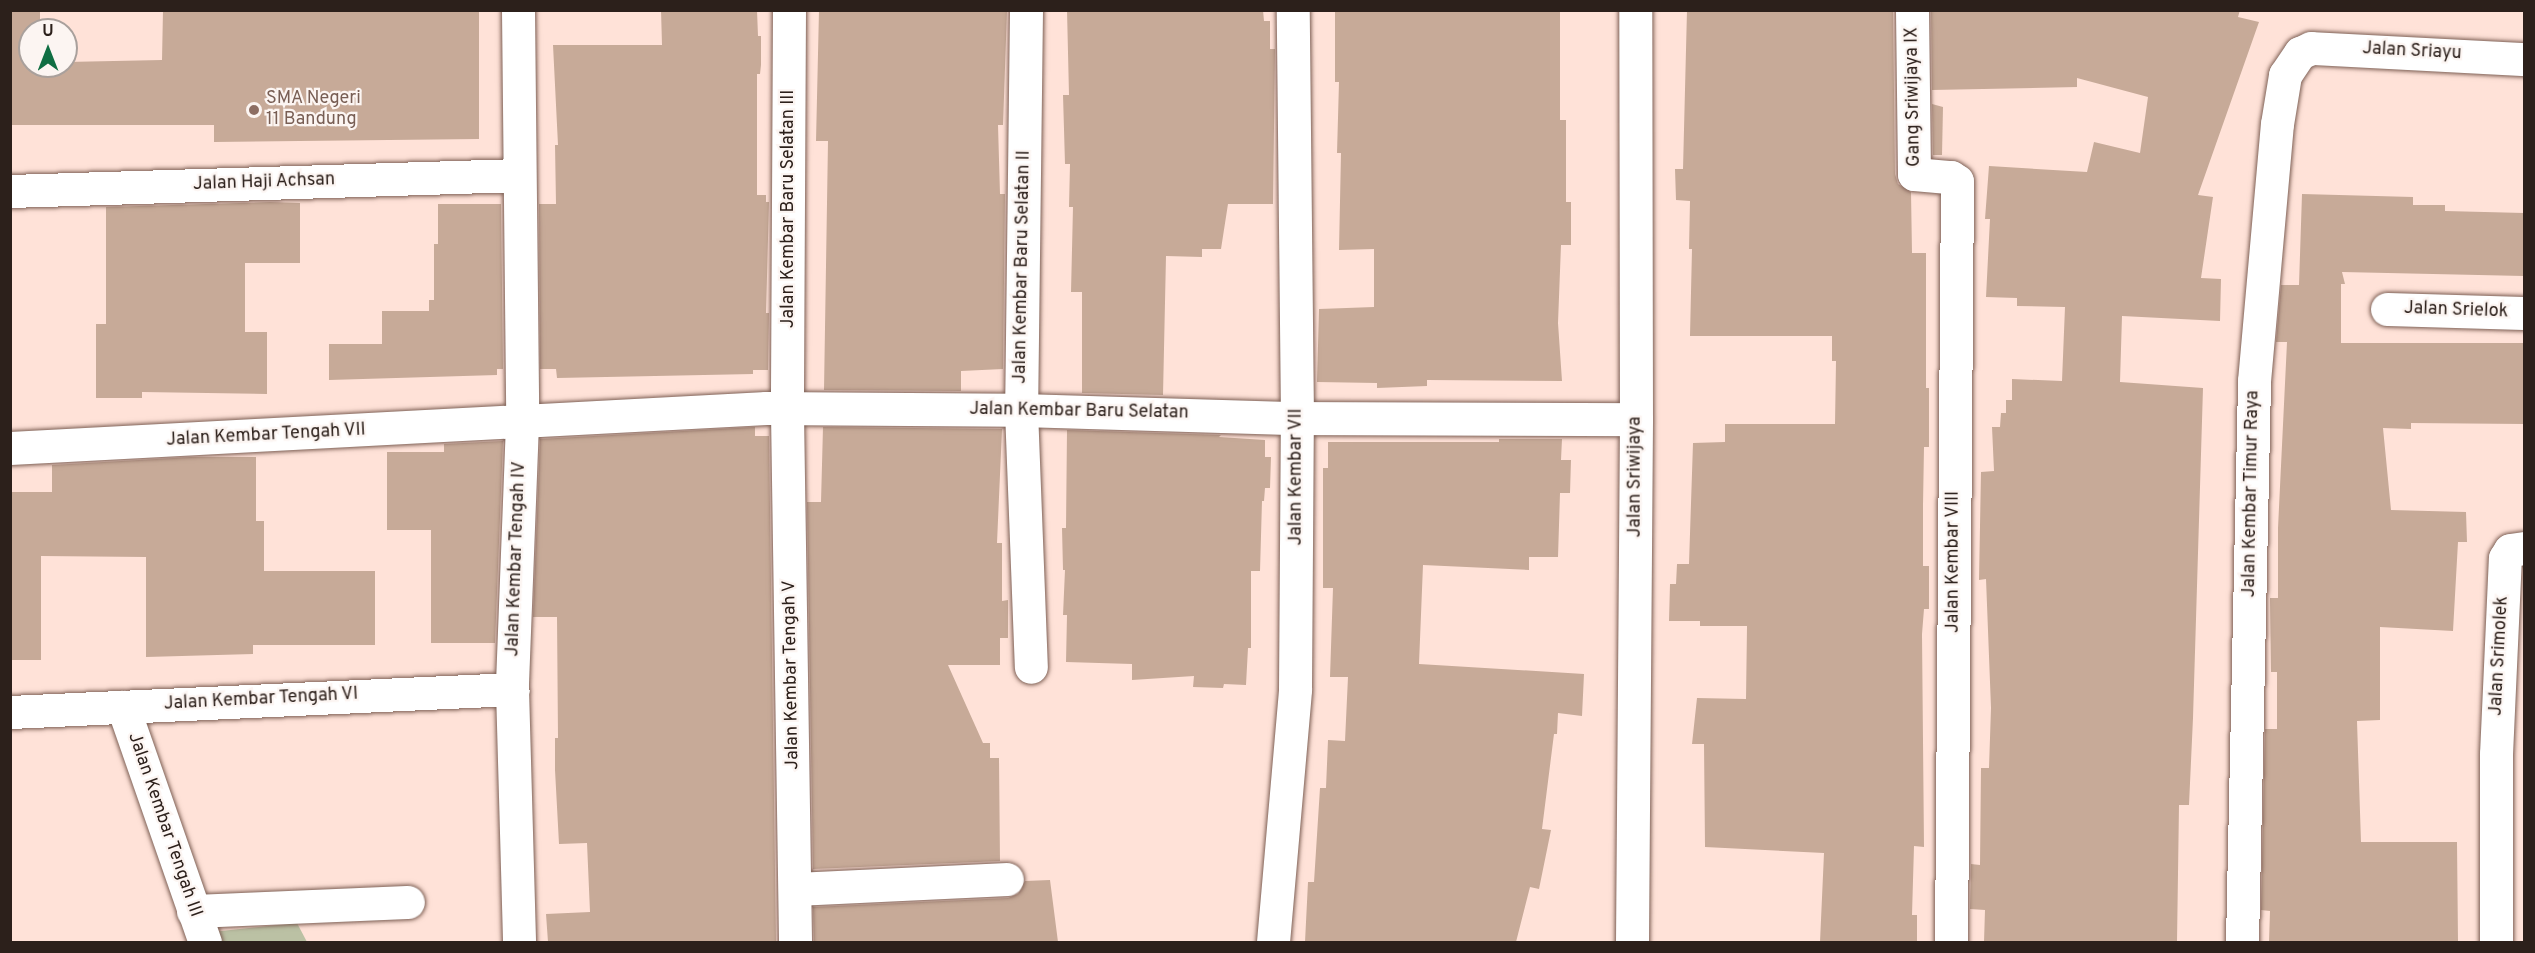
<!DOCTYPE html>
<style>
body{margin:0}
#map{position:relative;width:2535px;height:953px;overflow:hidden;background:#ffe2d8;font-family:Overpass,sans-serif}
div>[style]{position:absolute}
.green>*{inset:0;background:#bbc1a4}
.building>*{inset:0;background:#c7aa98}
.roads{filter:drop-shadow(0 0 2px #7e6055) drop-shadow(0 0 2px #7e6055)}
.street>*{height:33px;margin:-16.5px;padding:0 16.5px;transform-origin:16.5px;border-radius:16.5px;background:#fff}
.secondary>*{height:33px;margin:-16.5px;padding:0 16.5px;transform-origin:16.5px;border-radius:16.5px;background:#fff}
.dots>*{width:16px;height:16px;translate:-50% -50%;box-sizing:border-box;border:3px solid #fcf5f2;border-radius:50%}
span{translate:-50% -50%;white-space:nowrap;text-align:center;line-height:1.15;-webkit-text-stroke:4.5px #fcf5f2;paint-order:stroke}
.street-label{font-size:18px;color:#2c201b}
.education-label{font-size:18px;color:#785e54}
.left{translate:0 -50%;text-align:left}
.frame{position:absolute;inset:0;border:12px solid #2c201b;pointer-events:none}
.north{position:absolute;left:18px;top:18px;width:60px;height:60px;box-sizing:border-box;background:#fcf5f2;border:2px solid #a9a09c;border-radius:50%;rotate:0deg;font-size:16px;font-weight:700;line-height:24px;text-align:center;color:#2c201b}
.north::after{content:'';display:block;margin:auto;width:21px;height:27px;background:#106e43;clip-path:polygon(50% 0,100% 100%,50% 72%,0 100%)}
</style>
<div id="map">
<div class="green">
<div style="clip-path:polygon(297px 923px,307px 942px,207px 942px,203px 933px)"></div>
</div>
<div class="building">
<div style="clip-path:polygon(10px 10px,40px 10px,40px 30px,30px 30px,30px 66px,66px 66px,66px 62px,162px 60px,163px 10px,479px 10px,479px 139px,214px 142px,214px 125px,10px 125px)"></div>
<div style="clip-path:polygon(661px 10px,757px 10px,758px 36px,761px 36px,761px 65px,760px 74px,757px 74px,757px 195px,766px 195px,766px 202px,769px 202px,766px 313px,769px 313px,768px 370px,753px 370px,753px 374px,557px 378px,556px 369px,540px 369px,539px 204px,556px 204px,555px 145px,558px 145px,553px 45px,662px 45px)"></div>
<div style="clip-path:polygon(819px 10px,1007px 10px,1003px 125px,998px 125px,1000px 194px,1005px 194px,1003px 369px,961px 371px,961px 391px,824px 390px,828px 141px,816px 141px)"></div>
<div style="clip-path:polygon(1067px 10px,1263px 10px,1264px 21px,1270px 21px,1270px 49px,1275px 49px,1273px 204px,1228px 204px,1221px 249px,1202px 249px,1202px 257px,1166px 256px,1163px 395px,1082px 393px,1082px 292px,1071px 292px,1073px 207px,1069px 207px,1070px 164px,1065px 164px,1063px 95px,1069px 95px)"></div>
<div style="clip-path:polygon(1335px 10px,1560px 10px,1560px 120px,1566px 120px,1566px 202px,1571px 202px,1571px 245px,1561px 245px,1558px 323px,1562px 381px,1427px 380px,1427px 386px,1377px 388px,1377px 383px,1317px 382px,1319px 309px,1374px 307px,1374px 249px,1339px 250px,1341px 153px,1337px 153px,1339px 82px,1335px 82px)"></div>
<div style="clip-path:polygon(1687px 10px,1893px 10px,1895px 174px,1898px 184px,1911px 192px,1912px 253px,1926px 253px,1926px 388px,1929px 388px,1929px 447px,1924px 447px,1923px 505px,1923px 566px,1929px 566px,1929px 609px,1924px 609px,1922px 634px,1924px 847px,1914px 846px,1912px 915px,1917px 915px,1917px 942px,1820px 942px,1824px 853px,1705px 847px,1704px 744px,1692px 744px,1697px 698px,1746px 699px,1747px 626px,1700px 626px,1700px 621px,1669px 621px,1670px 584px,1676px 584px,1677px 564px,1689px 564px,1693px 443px,1725px 442px,1725px 424px,1835px 424px,1836px 361px,1832px 361px,1832px 336px,1690px 336px,1692px 249px,1689px 249px,1690px 201px,1676px 200px,1675px 169px,1683px 169px)"></div>
<div style="clip-path:polygon(1931px 10px,2240px 10px,2238px 17px,2259px 22px,2198px 195px,2213px 197px,2201px 278px,2221px 279px,2220px 321px,2122px 316px,2120px 382px,2203px 388px,2193px 718px,2189px 805px,2179px 805px,2177px 942px,1984px 942px,1985px 910px,1970px 909px,1971px 864px,1980px 865px,1981px 768px,1989px 768px,1991px 708px,1986px 579px,1979px 580px,1981px 472px,1994px 471px,1992px 427px,2000px 427px,2001px 413px,2006px 413px,2006px 400px,2012px 400px,2012px 379px,2062px 381px,2065px 307px,2017px 306px,2017px 298px,1986px 297px,1990px 219px,1985px 219px,1989px 166px,2087px 172px,2094px 142px,2140px 153px,2148px 97px,2077px 78px,2077px 87px,1932px 90px)"></div>
<div style="clip-path:polygon(1932px 104px,1943px 107px,1942px 155px,1933px 155px)"></div>
<div style="clip-path:polygon(2302px 194px,2413px 197px,2413px 205px,2445px 205px,2445px 211px,2524px 213px,2524px 276px,2342px 272px,2345px 284px,2341px 284px,2341px 343px,2524px 343px,2524px 424px,2411px 423px,2411px 429px,2383px 428px,2391px 510px,2466px 512px,2467px 542px,2458px 542px,2453px 631px,2380px 627px,2380px 720px,2357px 721px,2361px 842px,2457px 842px,2458px 942px,2269px 942px,2270px 911px,2261px 910px,2265px 729px,2277px 729px,2277px 672px,2271px 672px,2270px 598px,2278px 598px,2278px 528px,2287px 342px,2276px 342px,2281px 285px,2299px 285px)"></div>
<div style="clip-path:polygon(270px 202px,300px 203px,300px 263px,245px 263px,245px 332px,267px 332px,267px 394px,142px 392px,142px 398px,96px 398px,96px 324px,106px 324px,106px 207px)"></div>
<div style="clip-path:polygon(438px 204px,501px 204px,503px 369px,497px 369px,497px 375px,329px 380px,329px 344px,382px 344px,382px 311px,429px 311px,429px 300px,434px 300px,434px 244px,438px 244px)"></div>
<div style="clip-path:polygon(755px 427px,755px 436px,769px 436px,776px 942px,548px 942px,546px 914px,590px 912px,587px 843px,559px 844px,555px 770px,555px 738px,558px 738px,557px 617px,533px 617px,540px 439px)"></div>
<div style="clip-path:polygon(823px 427px,1002px 429px,997px 543px,1002px 543px,1002px 601px,1008px 600px,1008px 638px,1000px 638px,1000px 665px,948px 665px,983px 743px,990px 743px,990px 758px,999px 758px,1000px 861px,813px 869px,807px 502px,821px 502px)"></div>
<div style="clip-path:polygon(1067px 430px,1221px 435px,1219px 437px,1265px 440px,1265px 457px,1271px 457px,1270px 488px,1265px 488px,1264px 501px,1262px 501px,1260px 571px,1251px 571px,1251px 648px,1248px 648px,1246px 685px,1224px 684px,1223px 688px,1193px 687px,1194px 676px,1132px 680px,1132px 664px,1066px 662px,1067px 615px,1063px 615px,1065px 570px,1063px 570px,1062px 528px,1066px 528px)"></div>
<div style="clip-path:polygon(1499px 439px,1562px 439px,1561px 460px,1571px 460px,1570px 493px,1560px 493px,1558px 557px,1529px 557px,1529px 570px,1423px 565px,1419px 664px,1584px 674px,1582px 716px,1558px 713px,1557px 734px,1554px 734px,1542px 829px,1551px 830px,1539px 889px,1530px 887px,1516px 942px,1305px 942px,1308px 882px,1314px 882px,1320px 788px,1326px 788px,1328px 740px,1345px 741px,1348px 677px,1330px 677px,1333px 588px,1323px 588px,1323px 468px,1328px 468px,1328px 442px,1499px 442px)"></div>
<div style="clip-path:polygon(503px 441px,495px 643px,431px 643px,431px 530px,387px 530px,387px 452px,444px 452px,444px 444px)"></div>
<div style="clip-path:polygon(191px 457px,256px 457px,256px 521px,264px 521px,264px 571px,375px 571px,375px 645px,253px 645px,253px 654px,146px 657px,146px 557px,41px 556px,41px 660px,10px 660px,10px 492px,52px 492px,52px 465px)"></div>
<div style="clip-path:polygon(1050px 880px,1058px 942px,814px 942px,813px 907px,1008px 898px,1018px 894px,1025px 881px)"></div>
</div>
<div class="roads">
<div class="street">
<div style="left:518px;top:10px;width:413px;rotate:89.4deg"></div>
<div style="left:522px;top:423px;width:266px;rotate:92.2deg"></div>
<div style="left:512px;top:689px;width:253px;rotate:88.4deg"></div>
<div style="left:789px;top:10px;width:403px;rotate:90.3deg"></div>
<div style="left:787px;top:413px;width:529px;rotate:89.13deg"></div>
<div style="left:1026px;top:10px;width:400px;rotate:90.7deg"></div>
<div style="left:1021px;top:410px;width:257px;rotate:87.8deg"></div>
<div style="left:1912px;top:10px;width:164px;rotate:89.3deg"></div>
<div style="left:1914px;top:174px;width:37px;rotate:5deg"></div>
<div style="left:1951px;top:177px;width:7px;rotate:34deg"></div>
<div style="left:1957px;top:181px;width:761px;rotate:90.45deg"></div>
<div style="left:10px;top:191px;width:508px;rotate:-1.8deg"></div>
<div style="left:2387px;top:309px;width:137px;rotate:1.7deg"></div>
<div style="left:10px;top:448px;width:757px;rotate:-3.03deg"></div>
<div style="left:766px;top:408px;width:255px;rotate:0.4deg"></div>
<div style="left:1021px;top:410px;width:276px;rotate:1.7deg"></div>
<div style="left:1297px;top:418px;width:339px;rotate:0.2deg"></div>
<div style="left:123px;top:707px;width:249px;rotate:70.8deg"></div>
<div style="left:10px;top:712px;width:503px;rotate:-2.62deg"></div>
<div style="left:796px;top:889px;width:211px;rotate:-2.7deg"></div>
<div style="left:193px;top:911px;width:215px;rotate:-2.4deg"></div>
<div style="left:1273px;top:942px;width:254px;rotate:-85deg"></div>
<div style="left:1295px;top:689px;width:271px;rotate:-89.6deg"></div>
<div style="left:1297px;top:418px;width:408px;rotate:-90.6deg"></div>
<div style="left:2242px;top:942px;width:561px;rotate:-88.77deg"></div>
<div style="left:2254px;top:381px;width:258px;rotate:-84.9deg"></div>
<div style="left:2277px;top:124px;width:50px;rotate:-80.7deg"></div>
<div style="left:2285px;top:75px;width:27px;rotate:-56deg"></div>
<div style="left:2300px;top:53px;width:12px;rotate:-24deg"></div>
<div style="left:2311px;top:48px;width:213px;rotate:3deg"></div>
<div style="left:2496px;top:942px;width:188px;rotate:-90deg"></div>
<div style="left:2496px;top:754px;width:196px;rotate:-87.4deg"></div>
<div style="left:2505px;top:558px;width:9px;rotate:-58deg"></div>
<div style="left:2510px;top:550px;width:14px;rotate:-8deg"></div>
</div>
<div class="secondary">
<div style="left:1632px;top:942px;width:523px;rotate:-89.56deg"></div>
<div style="left:1636px;top:419px;width:409px;rotate:-90.1deg"></div>
</div>
</div>
<div class="dots">
<div style="left:254px;top:110px;background:#8d6e63"></div>
</div>
<div class="street-label">
<span style="left:2412px;top:52px;rotate:3deg">Jalan Sriayu</span>
<span style="left:1914px;top:97px;rotate:-91deg">Gang Sriwijaya IX</span>
<span style="left:264px;top:183px;rotate:-2deg">Jalan Haji Achsan</span>
<span style="left:789px;top:209px;rotate:-90deg">Jalan Kembar Baru Selatan III</span>
<span style="left:1023px;top:267px;rotate:-89deg">Jalan Kembar Baru Selatan II</span>
<span style="left:2456px;top:311px;rotate:2deg">Jalan Srielok</span>
<span style="left:1079px;top:412px;rotate:1deg">Jalan Kembar Baru Selatan</span>
<span style="left:266px;top:436px;rotate:-3deg">Jalan Kembar Tengah VII</span>
<span style="left:1297px;top:477px;rotate:-90deg">Jalan Kembar VII</span>
<span style="left:1636px;top:477px;rotate:-90deg">Jalan Sriwijaya</span>
<span style="left:2252px;top:494px;rotate:-89deg">Jalan Kembar Timur Raya</span>
<span style="left:517px;top:559px;rotate:-88deg">Jalan Kembar Tengah IV</span>
<span style="left:1954px;top:562px;rotate:-90deg">Jalan Kembar VIII</span>
<span style="left:2500px;top:656px;rotate:-87deg">Jalan Srimolek</span>
<span style="left:792px;top:675px;rotate:-91deg">Jalan Kembar Tengah V</span>
<span style="left:261px;top:700px;rotate:-3deg">Jalan Kembar Tengah VI</span>
<span style="left:164px;top:825px;rotate:71deg">Jalan Kembar Tengah III</span>
</div>
<div class="education-label">
<span class="left" style="left:266px;top:110px">SMA Negeri<br>11 Bandung</span>
</div>
<div class="frame"></div>
<div class="north">U</div>
</div>
